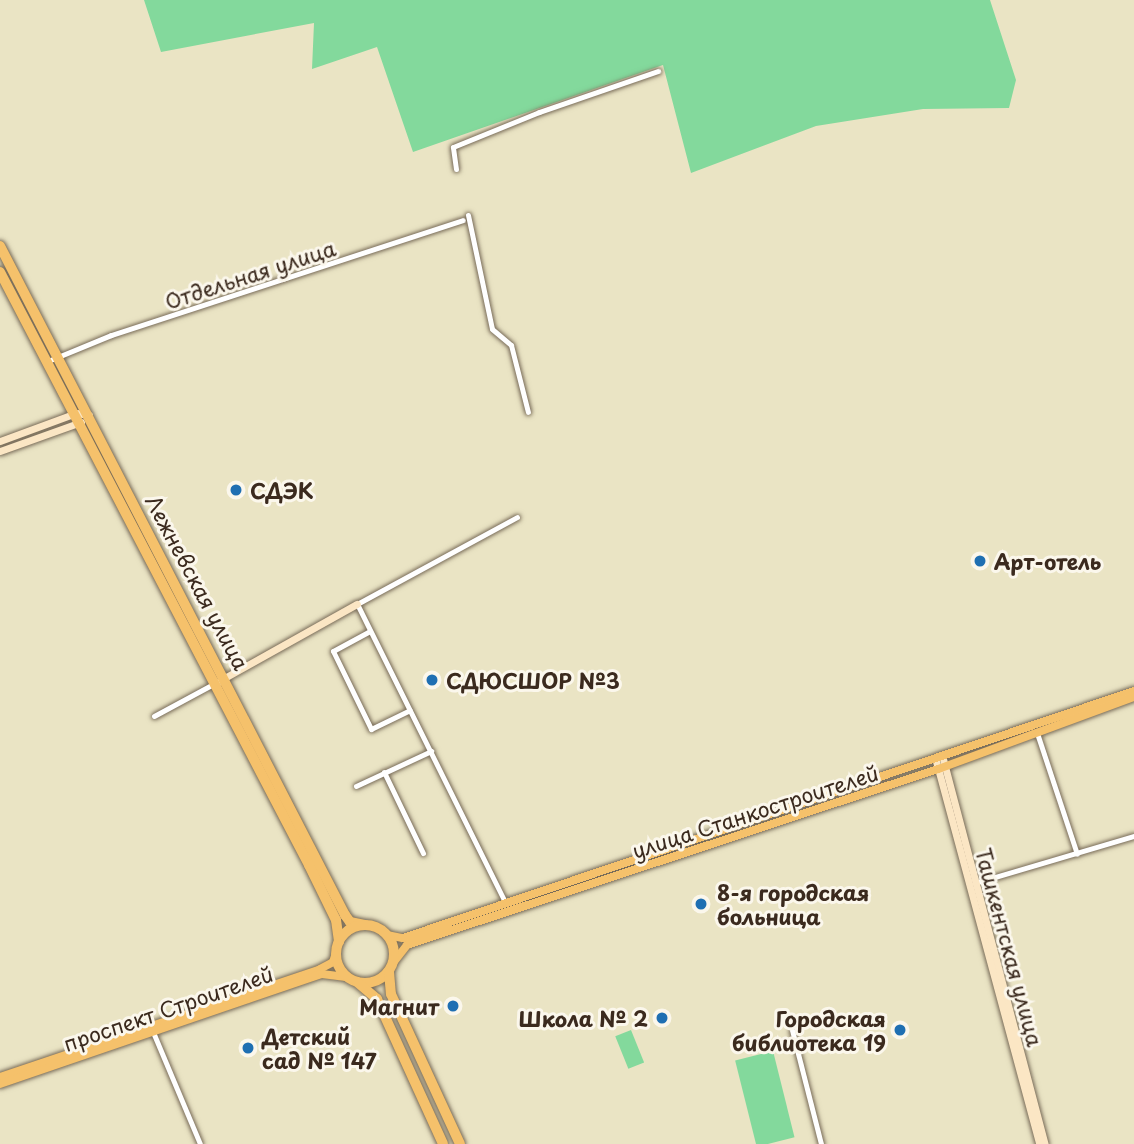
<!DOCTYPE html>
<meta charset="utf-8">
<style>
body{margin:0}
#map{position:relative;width:1134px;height:1144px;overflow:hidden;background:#eae4c4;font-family:"Playpen Sans",sans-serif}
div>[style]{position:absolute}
.green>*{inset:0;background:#83d99c;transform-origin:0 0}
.roads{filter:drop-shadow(0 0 2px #786b58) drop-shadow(0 0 2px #786b58)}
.street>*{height:5px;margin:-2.5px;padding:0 2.5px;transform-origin:2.5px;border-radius:2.5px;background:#fff}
.secondary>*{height:7px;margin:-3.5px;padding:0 3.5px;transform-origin:3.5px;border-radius:3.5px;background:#fbe6c4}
.primary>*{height:8px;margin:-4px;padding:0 4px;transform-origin:4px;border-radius:4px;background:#f5c16b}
.highway>*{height:10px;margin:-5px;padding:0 5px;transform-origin:5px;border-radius:5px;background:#f5c16b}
.highway>.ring{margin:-5px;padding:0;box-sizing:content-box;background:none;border:10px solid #f5c16b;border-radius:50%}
.dots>*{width:19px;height:19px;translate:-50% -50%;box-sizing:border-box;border:4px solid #fbf7ec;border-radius:50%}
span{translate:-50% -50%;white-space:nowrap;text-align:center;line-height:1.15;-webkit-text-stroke:6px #fbf7ec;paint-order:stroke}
.street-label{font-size:21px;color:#3b2a1e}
.poi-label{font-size:21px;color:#3b2a1e;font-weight:700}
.left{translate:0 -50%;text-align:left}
.right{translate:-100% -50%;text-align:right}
</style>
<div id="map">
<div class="green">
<div style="clip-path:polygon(144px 0,990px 0,1016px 80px,1009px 108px,923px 109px,816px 126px,691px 173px,663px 65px,413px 152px,377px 47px,312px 69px,314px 23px,161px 52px)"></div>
<div style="left:631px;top:1030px;width:35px;height:17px;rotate:68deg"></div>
<div style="left:773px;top:1051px;width:89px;height:39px;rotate:76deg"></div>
</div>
<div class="roads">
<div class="street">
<div style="left:456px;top:169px;width:22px;rotate:-98deg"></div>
<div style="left:453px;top:147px;width:93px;rotate:-22.1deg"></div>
<div style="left:539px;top:112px;width:126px;rotate:-19deg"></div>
<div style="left:468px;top:215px;width:116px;rotate:78.1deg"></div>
<div style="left:492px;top:329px;width:25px;rotate:40deg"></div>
<div style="left:511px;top:345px;width:69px;rotate:75.8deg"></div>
<div style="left:48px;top:361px;width:68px;rotate:-22.4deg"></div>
<div style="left:111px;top:335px;width:370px;rotate:-18.1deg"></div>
<div style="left:370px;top:631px;width:42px;rotate:151.6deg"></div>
<div style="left:333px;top:651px;width:87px;rotate:64deg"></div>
<div style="left:371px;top:729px;width:43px;rotate:-26deg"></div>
<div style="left:154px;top:716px;width:69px;rotate:-28.4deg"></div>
<div style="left:1037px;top:733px;width:127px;rotate:71.7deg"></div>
<div style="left:384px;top:772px;width:90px;rotate:64.3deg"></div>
<div style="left:356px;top:786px;width:83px;rotate:-25deg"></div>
<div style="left:975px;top:883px;width:166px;rotate:-16.5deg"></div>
<div style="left:506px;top:904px;width:335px;rotate:-116.4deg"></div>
<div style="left:357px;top:604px;width:182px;rotate:-28.5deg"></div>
<div style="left:792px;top:1030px;width:118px;rotate:75.7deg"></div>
<div style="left:153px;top:1032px;width:121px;rotate:67.2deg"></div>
</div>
<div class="secondary">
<div style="left:0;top:441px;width:81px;rotate:-20.2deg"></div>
<div style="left:76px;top:413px;width:13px;rotate:9deg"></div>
<div style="left:0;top:451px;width:86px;rotate:-19.7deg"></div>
<div style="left:219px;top:681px;width:158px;rotate:-29.2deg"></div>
<div style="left:943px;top:759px;width:398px;rotate:75.2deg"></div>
<div style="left:936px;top:761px;width:397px;rotate:74.9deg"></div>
</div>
<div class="primary">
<div style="left:387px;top:935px;width:16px;rotate:11deg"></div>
<div style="left:403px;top:938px;width:772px;rotate:-18.67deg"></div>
<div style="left:393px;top:963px;width:23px;rotate:-52deg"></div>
<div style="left:407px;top:945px;width:559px;rotate:-18.34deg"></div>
<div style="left:938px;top:769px;width:209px;rotate:-20.2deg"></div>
<div style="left:0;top:1077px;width:338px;rotate:-18.6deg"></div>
<div style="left:320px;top:969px;width:15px;rotate:-28deg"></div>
<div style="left:333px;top:962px;width:9px;rotate:-72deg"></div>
<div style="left:0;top:1084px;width:340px;rotate:-18.9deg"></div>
<div style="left:322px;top:974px;width:24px;rotate:7deg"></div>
</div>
<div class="highway">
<div style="left:0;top:246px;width:753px;rotate:62.72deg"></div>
<div style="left:345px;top:915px;width:9px;rotate:54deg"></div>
<div style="left:350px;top:922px;width:16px;rotate:11deg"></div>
<div style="left:0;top:272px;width:669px;rotate:62.48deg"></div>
<div style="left:309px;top:865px;width:61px;rotate:63.9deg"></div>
<div style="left:336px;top:920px;width:22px;rotate:82deg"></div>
<div class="ring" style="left:336px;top:925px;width:48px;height:48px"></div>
<div style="left:389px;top:972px;width:22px;rotate:85deg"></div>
<div style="left:391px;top:994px;width:165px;rotate:65.3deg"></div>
<div style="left:357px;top:982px;width:26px;rotate:40deg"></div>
<div style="left:377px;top:999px;width:159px;rotate:65.5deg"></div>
</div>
</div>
<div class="dots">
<div style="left:236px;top:490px;background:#1f6fb2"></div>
<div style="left:980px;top:561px;background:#1f6fb2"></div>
<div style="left:432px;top:680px;background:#1f6fb2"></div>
<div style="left:701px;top:904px;background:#1f6fb2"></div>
<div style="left:453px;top:1006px;background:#1f6fb2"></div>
<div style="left:662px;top:1018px;background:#1f6fb2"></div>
<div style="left:900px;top:1030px;background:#1f6fb2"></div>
<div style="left:248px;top:1048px;background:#1f6fb2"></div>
</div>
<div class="street-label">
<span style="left:250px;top:274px;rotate:-18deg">Отдельная улица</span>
<span style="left:198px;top:582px;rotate:62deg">Лежневская улица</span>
<span style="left:755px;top:811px;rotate:-18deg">улица Станкостроителей</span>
<span style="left:1010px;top:947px;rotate:75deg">Ташкентская улица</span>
<span style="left:168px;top:1008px;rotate:-19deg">проспект Строителей</span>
</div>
<div class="poi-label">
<span class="left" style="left:250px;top:490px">СДЭК</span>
<span class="left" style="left:994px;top:561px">Арт-отель</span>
<span class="left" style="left:446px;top:680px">СДЮСШОР №3</span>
<span class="left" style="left:717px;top:904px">8-я городская<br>больница</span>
<span class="right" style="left:439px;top:1006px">Магнит</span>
<span class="right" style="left:648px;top:1018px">Школа № 2</span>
<span class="right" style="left:886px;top:1030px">Городская<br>библиотека 19</span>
<span class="left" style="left:262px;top:1048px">Детский<br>сад № 147</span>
</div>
</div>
